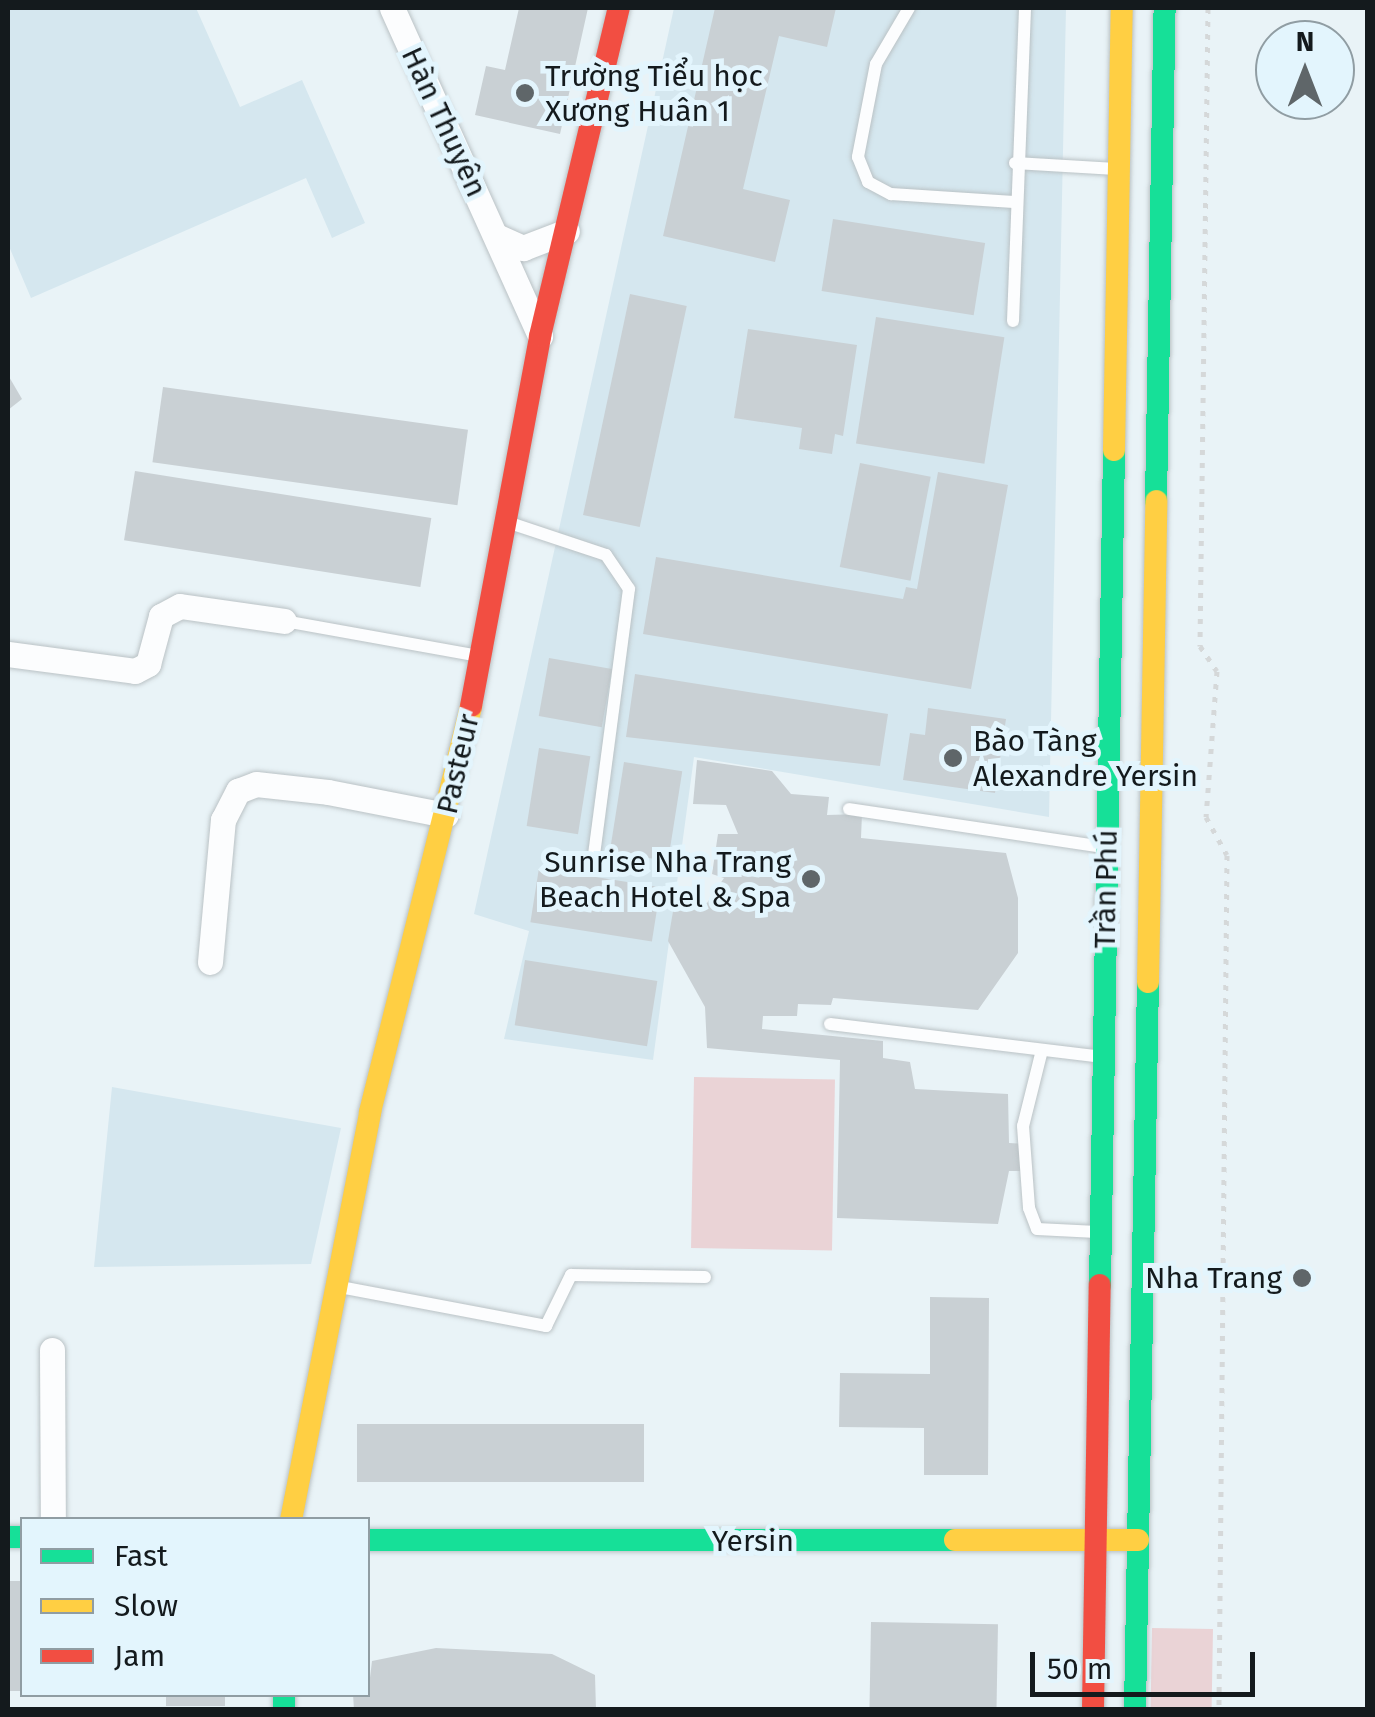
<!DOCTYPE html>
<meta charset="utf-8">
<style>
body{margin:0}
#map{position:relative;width:1375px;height:1717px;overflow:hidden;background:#e9f3f7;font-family:"Fira Sans",sans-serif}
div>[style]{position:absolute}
.built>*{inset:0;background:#d5e7ef}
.green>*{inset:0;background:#ead3d6;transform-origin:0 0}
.building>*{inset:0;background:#c9d0d4;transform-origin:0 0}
.path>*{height:5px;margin-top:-2.5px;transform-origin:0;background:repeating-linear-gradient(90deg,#d5d8d9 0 5px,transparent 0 13px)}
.roads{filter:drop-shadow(0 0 2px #bac2c5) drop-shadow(0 0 2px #bac2c5)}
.lane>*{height:12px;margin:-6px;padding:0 6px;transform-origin:6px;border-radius:6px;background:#fcfdfe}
.street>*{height:25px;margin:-12.5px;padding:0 12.5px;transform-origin:12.5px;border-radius:12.5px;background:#fcfdfe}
.fast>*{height:22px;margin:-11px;padding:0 11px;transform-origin:11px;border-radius:11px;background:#16e098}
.slow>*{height:22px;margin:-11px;padding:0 11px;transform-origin:11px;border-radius:11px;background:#ffcf43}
.jam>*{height:22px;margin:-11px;padding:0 11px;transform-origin:11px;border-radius:11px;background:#f24e42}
.dots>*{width:28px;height:28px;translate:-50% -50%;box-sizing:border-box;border:5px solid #e3f5fd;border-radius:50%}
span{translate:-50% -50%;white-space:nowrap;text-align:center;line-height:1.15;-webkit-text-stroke:10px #e3f5fd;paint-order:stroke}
.poi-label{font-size:30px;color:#141a1d}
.left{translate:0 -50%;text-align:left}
.right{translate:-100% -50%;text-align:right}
.street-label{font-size:30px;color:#141a1d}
.frame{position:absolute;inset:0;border:10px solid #141a1d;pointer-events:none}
.legend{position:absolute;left:20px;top:1517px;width:350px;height:180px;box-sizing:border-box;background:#e3f5fd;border:2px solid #909da3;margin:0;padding:12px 18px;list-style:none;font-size:30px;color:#141a1d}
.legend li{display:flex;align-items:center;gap:20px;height:50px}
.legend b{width:50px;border:2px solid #909da3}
.north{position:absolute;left:1255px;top:20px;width:100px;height:100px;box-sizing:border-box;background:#e3f5fd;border:2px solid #909da3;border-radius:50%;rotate:0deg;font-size:28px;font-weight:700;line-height:40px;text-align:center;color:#141a1d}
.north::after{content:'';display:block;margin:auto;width:35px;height:45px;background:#5f6669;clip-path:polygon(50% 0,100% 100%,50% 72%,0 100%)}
.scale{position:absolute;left:1030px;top:1652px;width:225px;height:45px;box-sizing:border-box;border:5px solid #141a1d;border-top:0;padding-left:12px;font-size:30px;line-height:35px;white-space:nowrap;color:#141a1d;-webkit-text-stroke:8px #e3f5fd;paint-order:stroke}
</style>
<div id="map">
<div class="built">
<div style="clip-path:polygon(8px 8px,196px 8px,240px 107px,302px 80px,365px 223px,332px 238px,306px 178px,31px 298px,8px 244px)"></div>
<div style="clip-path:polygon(674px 8px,1066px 8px,1049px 817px,694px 757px,653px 1060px,504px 1039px,529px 931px,474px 914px)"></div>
<div style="clip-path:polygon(112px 1087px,341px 1128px,311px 1264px,94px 1267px)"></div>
</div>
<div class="green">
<div style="left:694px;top:1077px;width:141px;height:171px;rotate:1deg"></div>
<div style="left:1213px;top:1629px;width:80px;height:61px;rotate:91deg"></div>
</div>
<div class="building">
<div style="clip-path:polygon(519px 8px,588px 8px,560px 134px,475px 115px,486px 66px,505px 70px)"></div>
<div style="clip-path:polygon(715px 8px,836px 8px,827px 47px,779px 36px,743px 189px,790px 200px,775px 262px,663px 236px)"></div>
<div style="left:833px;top:219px;width:154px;height:73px;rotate:9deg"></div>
<div style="left:630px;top:294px;width:58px;height:226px;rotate:12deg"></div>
<div style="left:876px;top:317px;width:130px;height:128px;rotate:9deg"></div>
<div style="clip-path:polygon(748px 329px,857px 345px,843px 436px,835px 434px,832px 454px,799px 449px,802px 428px,734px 418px)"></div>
<div style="clip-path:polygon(8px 375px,22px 399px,8px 410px)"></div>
<div style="left:163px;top:387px;width:308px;height:76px;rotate:8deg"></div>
<div style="left:860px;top:463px;width:72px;height:106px;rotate:11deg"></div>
<div style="left:135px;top:471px;width:300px;height:70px;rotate:9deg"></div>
<div style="clip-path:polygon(938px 472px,1008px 485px,971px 689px,643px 634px,656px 557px,903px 599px,906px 587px,917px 589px)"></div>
<div style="left:549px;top:658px;width:64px;height:59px;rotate:10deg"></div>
<div style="clip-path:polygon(635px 674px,888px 714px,880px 766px,626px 737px)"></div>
<div style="clip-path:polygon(928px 708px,1006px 719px,995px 793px,903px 780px,910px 733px,925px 735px)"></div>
<div style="left:539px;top:748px;width:52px;height:79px;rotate:9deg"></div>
<div style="clip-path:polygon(697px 760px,772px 771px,791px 794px,829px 797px,827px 815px,862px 814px,861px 838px,1006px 853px,1018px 898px,1018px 953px,978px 1010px,833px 998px,831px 1005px,798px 1004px,797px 1016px,763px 1016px,762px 1029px,883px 1041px,883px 1058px,910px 1062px,915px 1089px,1008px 1094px,1009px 1143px,1024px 1144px,1024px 1171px,1009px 1171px,998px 1224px,837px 1218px,840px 1060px,707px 1048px,705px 1007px,668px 941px,675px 899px,707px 903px,724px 878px,712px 874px,718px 834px,738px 834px,726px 805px,693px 804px)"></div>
<div style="left:624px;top:762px;width:59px;height:91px;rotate:9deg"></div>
<div style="left:539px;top:868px;width:123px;height:55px;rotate:9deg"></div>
<div style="left:525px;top:960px;width:134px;height:66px;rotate:9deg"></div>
<div style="clip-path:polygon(930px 1297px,989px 1298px,988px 1475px,924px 1475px,924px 1428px,839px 1427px,840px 1373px,930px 1374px)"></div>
<div style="left:357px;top:1424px;width:287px;height:58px"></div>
<div style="left:8px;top:1581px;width:14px;height:110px"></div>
<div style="left:871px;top:1622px;width:127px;height:88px;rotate:1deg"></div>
<div style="clip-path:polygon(436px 1648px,552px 1654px,595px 1675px,596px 1710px,354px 1710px,353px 1694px,368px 1694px,372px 1661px)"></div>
<div style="left:166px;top:1694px;width:59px;height:12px"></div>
</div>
<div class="path">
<div style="left:1208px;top:8px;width:638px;rotate:90.72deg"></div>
<div style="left:1200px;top:646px;width:30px;rotate:56deg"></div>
<div style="left:1217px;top:671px;width:146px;rotate:94.3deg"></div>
<div style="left:1206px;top:817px;width:43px;rotate:61.1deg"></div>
<div style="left:1227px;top:855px;width:855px;rotate:90.54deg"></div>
</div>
<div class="roads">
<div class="lane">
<div style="left:909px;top:8px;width:65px;rotate:120.5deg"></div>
<div style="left:876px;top:64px;width:95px;rotate:101deg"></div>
<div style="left:858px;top:157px;width:27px;rotate:68deg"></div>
<div style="left:868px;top:182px;width:26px;rotate:28deg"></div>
<div style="left:891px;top:194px;width:123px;rotate:3.7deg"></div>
<div style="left:1015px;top:163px;width:101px;rotate:3.4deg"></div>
<div style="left:1013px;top:321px;width:313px;rotate:-87.8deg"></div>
<div style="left:510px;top:523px;width:101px;rotate:18.4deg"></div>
<div style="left:606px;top:555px;width:41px;rotate:55.9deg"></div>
<div style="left:629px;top:589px;width:269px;rotate:97.5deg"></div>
<div style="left:284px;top:621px;width:197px;rotate:10.2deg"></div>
<div style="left:849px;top:809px;width:258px;rotate:8.5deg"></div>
<div style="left:830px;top:1024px;width:273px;rotate:6.9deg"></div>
<div style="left:1042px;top:1050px;width:78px;rotate:104deg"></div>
<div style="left:1023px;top:1126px;width:82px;rotate:85.8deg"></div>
<div style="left:1029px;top:1208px;width:22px;rotate:69deg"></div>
<div style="left:1037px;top:1229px;width:60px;rotate:2.9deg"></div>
<div style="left:340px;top:1287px;width:210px;rotate:10.7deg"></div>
<div style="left:546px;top:1326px;width:57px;rotate:-63.9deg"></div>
<div style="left:571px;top:1275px;width:134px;rotate:0.9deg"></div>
</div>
<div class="street">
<div style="left:392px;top:8px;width:360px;rotate:65.7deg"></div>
<div style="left:496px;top:236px;width:30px;rotate:24deg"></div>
<div style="left:523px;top:248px;width:47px;rotate:-21.1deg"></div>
<div style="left:8px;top:654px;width:128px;rotate:7.6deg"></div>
<div style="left:135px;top:671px;width:15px;rotate:-28deg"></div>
<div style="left:148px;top:664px;width:50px;rotate:-74.8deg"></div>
<div style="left:161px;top:616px;width:21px;rotate:-28deg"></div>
<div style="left:180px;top:606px;width:105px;rotate:8.2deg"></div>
<div style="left:210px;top:962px;width:143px;rotate:-84.8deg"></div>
<div style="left:223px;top:820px;width:33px;rotate:-63deg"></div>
<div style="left:238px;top:791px;width:19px;rotate:-21deg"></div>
<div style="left:256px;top:784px;width:72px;rotate:6.3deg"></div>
<div style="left:328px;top:792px;width:120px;rotate:11deg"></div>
<div style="left:52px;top:1350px;width:170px;rotate:89.7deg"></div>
</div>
<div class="fast">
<div style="left:1156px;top:501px;width:493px;rotate:-89deg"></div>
<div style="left:1100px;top:1285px;width:835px;rotate:-89.04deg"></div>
<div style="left:8px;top:1537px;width:14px"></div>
<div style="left:368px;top:1540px;width:587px"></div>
<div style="left:284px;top:1694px;width:16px;rotate:90deg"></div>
<div style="left:1135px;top:1710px;width:728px;rotate:-88.98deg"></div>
</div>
<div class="slow">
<div style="left:1114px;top:450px;width:442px;rotate:-89deg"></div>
<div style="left:1148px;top:982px;width:481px;rotate:-89deg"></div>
<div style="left:291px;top:1520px;width:416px;rotate:-79deg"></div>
<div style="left:370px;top:1112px;width:418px;rotate:-76deg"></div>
<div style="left:955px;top:1540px;width:183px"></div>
</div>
<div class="jam">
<div style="left:471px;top:706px;width:376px;rotate:-79.4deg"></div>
<div style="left:540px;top:336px;width:337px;rotate:-76.5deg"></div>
<div style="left:1093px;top:1710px;width:425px;rotate:-89.1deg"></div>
</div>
</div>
<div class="dots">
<div style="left:525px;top:93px;background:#5f6669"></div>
<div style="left:953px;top:758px;background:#5f6669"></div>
<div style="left:811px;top:879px;background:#5f6669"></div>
<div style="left:1302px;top:1278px;background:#5f6669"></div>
</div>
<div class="poi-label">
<span class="left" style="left:545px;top:93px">Trường Tiểu học<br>Xương Huân 1</span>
<span class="left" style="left:973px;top:758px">Bào Tàng<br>Alexandre Yersin</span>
<span class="right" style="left:791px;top:879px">Sunrise Nha Trang<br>Beach Hotel &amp; Spa</span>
<span class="right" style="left:1282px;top:1278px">Nha Trang</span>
</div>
<div class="street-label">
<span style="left:444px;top:122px;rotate:65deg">Hàn Thuyên</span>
<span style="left:458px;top:764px;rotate:-77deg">Pasteur</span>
<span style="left:1106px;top:889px;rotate:-89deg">Trần Phú</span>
<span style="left:753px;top:1541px">Yersin</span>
</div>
<div class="frame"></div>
<ul class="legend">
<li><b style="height:12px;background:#16e098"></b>Fast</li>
<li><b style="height:12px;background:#ffcf43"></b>Slow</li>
<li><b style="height:12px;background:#f24e42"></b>Jam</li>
</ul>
<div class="north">N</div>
<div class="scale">50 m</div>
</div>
